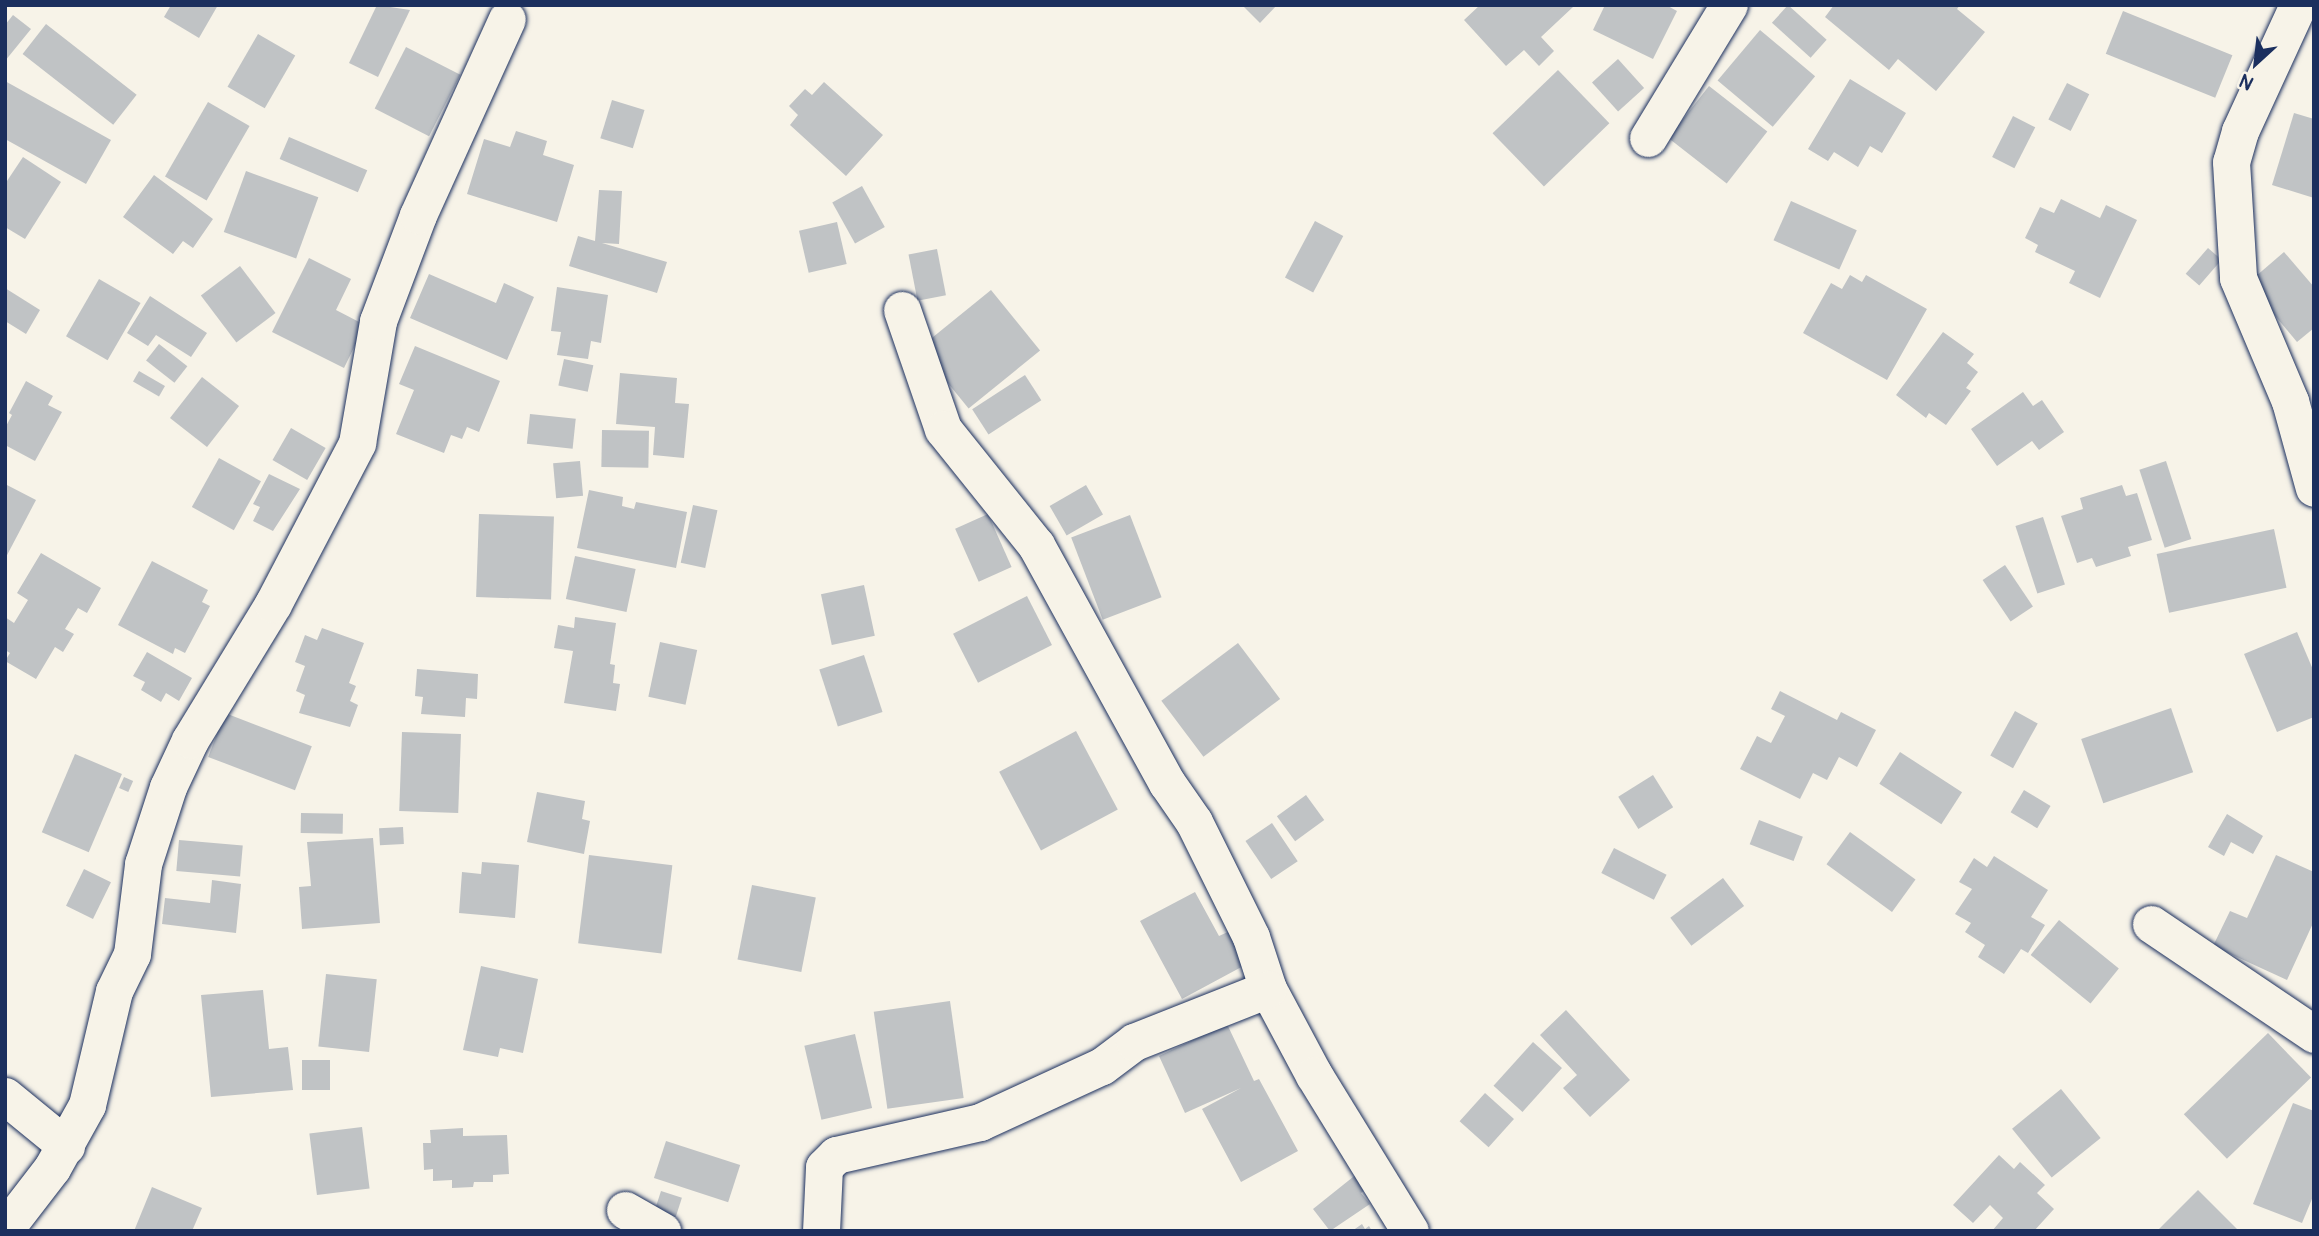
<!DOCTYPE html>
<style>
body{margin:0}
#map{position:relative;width:2319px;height:1236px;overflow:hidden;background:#f7f3e8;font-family:Pangolin,sans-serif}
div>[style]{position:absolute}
.building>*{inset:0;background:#c0c3c5;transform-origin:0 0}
.roads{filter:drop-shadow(0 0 2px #1b2f5e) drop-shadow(0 0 2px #1b2f5e)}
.street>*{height:37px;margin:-18.5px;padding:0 18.5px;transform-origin:18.5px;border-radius:18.5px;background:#f7f3e8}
span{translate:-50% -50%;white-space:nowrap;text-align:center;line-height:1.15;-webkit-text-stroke:6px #f7f3e8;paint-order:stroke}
.frame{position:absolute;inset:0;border:7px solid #1b2f5e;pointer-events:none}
.north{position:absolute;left:2221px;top:28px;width:70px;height:70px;-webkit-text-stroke:5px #f7f3e8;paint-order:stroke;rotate:207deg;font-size:19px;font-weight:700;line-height:28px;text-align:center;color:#1b2f5e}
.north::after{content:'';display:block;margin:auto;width:24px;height:32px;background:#1b2f5e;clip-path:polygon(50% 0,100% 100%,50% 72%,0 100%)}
</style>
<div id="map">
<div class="building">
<div style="clip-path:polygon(171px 5px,218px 5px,199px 38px,164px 17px)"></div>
<div style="clip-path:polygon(377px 5px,410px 10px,378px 77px,349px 63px)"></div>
<div style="clip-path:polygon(1242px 5px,1277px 5px,1260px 23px)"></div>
<div style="clip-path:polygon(1480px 5px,1571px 5px,1573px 7px,1541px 37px,1554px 51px,1539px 66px,1524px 50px,1506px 66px,1464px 20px)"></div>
<div style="clip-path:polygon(1605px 5px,1666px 5px,1677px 11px,1653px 59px,1593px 30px)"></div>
<div style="left:1788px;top:5px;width:52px;height:24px;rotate:42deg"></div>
<div style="clip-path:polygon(1834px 5px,1960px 5px,1957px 9px,1985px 32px,1936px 91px,1898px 59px,1889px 70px,1825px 17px)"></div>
<div style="left:2123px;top:11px;width:118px;height:46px;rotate:22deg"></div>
<div style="clip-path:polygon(13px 15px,31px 29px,5px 61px,5px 25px)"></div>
<div style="left:46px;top:24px;width:115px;height:38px;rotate:38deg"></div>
<div style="left:1760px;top:30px;width:72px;height:66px;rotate:40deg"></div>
<div style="left:258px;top:34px;width:43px;height:61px;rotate:30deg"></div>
<div style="left:406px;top:47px;width:61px;height:69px;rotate:27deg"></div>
<div style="left:1618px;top:59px;width:39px;height:35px;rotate:48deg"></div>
<div style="left:1558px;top:70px;width:74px;height:91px;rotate:46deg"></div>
<div style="clip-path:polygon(1850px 79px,1906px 113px,1882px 153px,1870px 146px,1858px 167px,1834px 152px,1828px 161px,1808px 149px)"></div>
<div style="clip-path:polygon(5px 81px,111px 140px,86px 184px,5px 139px)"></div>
<div style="clip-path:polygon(824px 82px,883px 135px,846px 176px,790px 125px,798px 115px,789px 106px,805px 89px,812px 95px)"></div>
<div style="left:2067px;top:83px;width:25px;height:41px;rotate:27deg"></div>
<div style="left:1709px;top:86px;width:74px;height:66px;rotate:38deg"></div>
<div style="left:612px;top:100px;width:34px;height:40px;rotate:17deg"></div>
<div style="left:208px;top:102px;width:48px;height:86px;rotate:30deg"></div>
<div style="clip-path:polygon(2294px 113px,2314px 119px,2314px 198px,2272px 185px)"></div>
<div style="left:2013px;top:116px;width:25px;height:46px;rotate:27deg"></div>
<div style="clip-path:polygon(516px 131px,547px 141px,543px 155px,574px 165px,557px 222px,467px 194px,484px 139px,510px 147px)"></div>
<div style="left:289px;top:137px;width:85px;height:24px;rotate:23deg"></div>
<div style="clip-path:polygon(23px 157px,61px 182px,25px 239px,5px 227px,5px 184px)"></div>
<div style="left:246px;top:171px;width:77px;height:65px;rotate:20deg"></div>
<div style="clip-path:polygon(154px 175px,213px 219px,193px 248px,183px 241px,173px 254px,123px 217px)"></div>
<div style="left:862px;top:186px;width:47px;height:34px;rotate:61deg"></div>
<div style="clip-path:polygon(599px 190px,622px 191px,619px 244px,602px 243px,667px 262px,657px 293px,569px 266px,578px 236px,595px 241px)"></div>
<div style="clip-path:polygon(2061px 199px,2100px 218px,2106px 205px,2137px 220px,2100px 298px,2069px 283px,2075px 271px,2035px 252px,2038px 245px,2025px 238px,2040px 207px,2054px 213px)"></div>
<div style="left:1791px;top:201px;width:72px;height:43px;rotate:24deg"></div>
<div style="left:1315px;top:221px;width:32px;height:64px;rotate:28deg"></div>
<div style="left:837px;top:222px;width:43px;height:39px;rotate:77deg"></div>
<div style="left:2208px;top:248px;width:18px;height:34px;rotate:41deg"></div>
<div style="left:937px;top:249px;width:47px;height:29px;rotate:79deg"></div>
<div style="clip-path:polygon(2284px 252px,2314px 287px,2314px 328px,2297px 342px,2248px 283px)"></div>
<div style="clip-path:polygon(309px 258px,351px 279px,336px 310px,365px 325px,344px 368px,272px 332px)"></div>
<div style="left:240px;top:266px;width:59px;height:49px;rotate:53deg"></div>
<div style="clip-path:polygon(429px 274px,496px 303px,504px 283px,534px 297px,507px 360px,410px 318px)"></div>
<div style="clip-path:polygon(1850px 275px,1862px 282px,1866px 275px,1927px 309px,1887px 380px,1803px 333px,1831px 283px,1842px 289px)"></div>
<div style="left:99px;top:279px;width:48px;height:66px;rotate:30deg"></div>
<div style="clip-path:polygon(557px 287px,608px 295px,601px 343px,591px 341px,588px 359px,557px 355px,561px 332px,551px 331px)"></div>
<div style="clip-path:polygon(5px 288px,40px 310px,26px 334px,5px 321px)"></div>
<div style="left:991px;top:290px;width:78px;height:92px;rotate:51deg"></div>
<div style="clip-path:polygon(150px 296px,207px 333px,191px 357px,156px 335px,148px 346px,127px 333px)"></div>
<div style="clip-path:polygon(1943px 332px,1974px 354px,1967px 363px,1978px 372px,1966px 388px,1971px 391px,1946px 425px,1929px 413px,1926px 418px,1896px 395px)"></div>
<div style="left:159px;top:344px;width:36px;height:21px;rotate:38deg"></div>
<div style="clip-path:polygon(415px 346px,500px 381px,479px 432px,467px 427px,462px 439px,451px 435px,444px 453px,396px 434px,414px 390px,399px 384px)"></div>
<div style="left:564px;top:359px;width:30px;height:27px;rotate:12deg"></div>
<div style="left:139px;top:371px;width:30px;height:12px;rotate:30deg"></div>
<div style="clip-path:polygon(620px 373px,677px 378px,675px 403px,689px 404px,684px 458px,653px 455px,655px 427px,616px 424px)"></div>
<div style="left:1025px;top:375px;width:30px;height:63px;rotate:57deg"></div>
<div style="left:202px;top:377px;width:47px;height:52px;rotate:38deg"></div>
<div style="clip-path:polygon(26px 381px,53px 396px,48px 405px,62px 412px,35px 461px,5px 445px,5px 428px,12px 415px,9px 413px)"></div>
<div style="clip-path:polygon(2023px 392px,2033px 406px,2042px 400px,2064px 432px,2039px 450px,2032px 441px,1997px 466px,1971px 429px)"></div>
<div style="left:530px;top:414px;width:46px;height:30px;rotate:6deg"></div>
<div style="left:291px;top:428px;width:40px;height:37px;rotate:30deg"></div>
<div style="left:602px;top:430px;width:47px;height:37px;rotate:1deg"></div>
<div style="left:219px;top:458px;width:48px;height:56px;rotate:29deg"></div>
<div style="left:580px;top:461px;width:35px;height:27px;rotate:85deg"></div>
<div style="left:2166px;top:461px;width:82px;height:28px;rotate:72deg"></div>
<div style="clip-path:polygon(269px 474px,300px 489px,273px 531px,253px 521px,260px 507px,253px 504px)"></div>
<div style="clip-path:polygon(5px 484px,36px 500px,5px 559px)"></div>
<div style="left:1086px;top:485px;width:34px;height:42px;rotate:60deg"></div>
<div style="clip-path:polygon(2122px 485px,2126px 496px,2137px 493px,2152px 540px,2128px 547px,2131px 556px,2096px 567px,2092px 558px,2077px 563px,2061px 516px,2083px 509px,2080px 498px)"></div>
<div style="clip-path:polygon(589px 490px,623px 497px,622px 506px,634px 509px,636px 502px,687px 512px,676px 568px,577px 548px)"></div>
<div style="left:693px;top:505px;width:25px;height:59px;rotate:12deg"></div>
<div style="left:479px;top:514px;width:75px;height:83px;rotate:2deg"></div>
<div style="left:988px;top:514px;width:58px;height:36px;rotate:66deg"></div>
<div style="left:1130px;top:515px;width:88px;height:63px;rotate:69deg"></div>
<div style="left:2043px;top:517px;width:71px;height:29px;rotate:72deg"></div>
<div style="left:2274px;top:529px;width:60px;height:120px;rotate:78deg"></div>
<div style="clip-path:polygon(41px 553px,101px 588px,87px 613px,78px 608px,65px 629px,74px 634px,63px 652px,55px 647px,36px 679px,5px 661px,10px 653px,5px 650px,5px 617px,14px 623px,28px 600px,17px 593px)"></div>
<div style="left:575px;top:556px;width:62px;height:44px;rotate:12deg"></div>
<div style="clip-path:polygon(152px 561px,208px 590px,202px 602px,210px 606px,185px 653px,175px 648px,173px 654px,118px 625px)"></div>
<div style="left:2005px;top:565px;width:50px;height:27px;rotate:56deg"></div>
<div style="left:864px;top:585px;width:52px;height:44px;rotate:78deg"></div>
<div style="left:1027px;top:596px;width:55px;height:83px;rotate:63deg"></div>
<div style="clip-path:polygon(575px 617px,616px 623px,610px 664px,615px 665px,613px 683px,620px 684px,616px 711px,564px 703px,573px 651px,554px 648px,558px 625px,574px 628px)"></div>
<div style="clip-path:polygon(322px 628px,364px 643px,349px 683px,356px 686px,350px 701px,358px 705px,350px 727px,299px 713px,305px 695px,296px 691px,305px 666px,295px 662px,305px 635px,317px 640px)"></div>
<div style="clip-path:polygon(2297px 632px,2314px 672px,2314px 717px,2277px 732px,2244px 654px)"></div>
<div style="left:660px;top:642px;width:38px;height:56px;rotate:12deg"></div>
<div style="left:1238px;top:643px;width:70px;height:96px;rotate:53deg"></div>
<div style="clip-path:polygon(147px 652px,192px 678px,179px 701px,166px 693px,161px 702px,141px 690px,145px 682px,133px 676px)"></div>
<div style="left:864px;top:655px;width:60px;height:47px;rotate:72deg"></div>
<div style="clip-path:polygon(417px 669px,478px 674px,477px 699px,466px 698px,465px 717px,421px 714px,423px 697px,415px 696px)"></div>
<div style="clip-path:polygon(1780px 691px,1837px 720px,1841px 712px,1876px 730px,1857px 767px,1839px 757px,1827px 780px,1813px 773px,1800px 799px,1740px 769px,1757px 736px,1771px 743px,1785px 716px,1771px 709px)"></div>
<div style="left:2171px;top:708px;width:68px;height:95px;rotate:71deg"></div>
<div style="left:2015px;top:711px;width:26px;height:51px;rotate:29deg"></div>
<div style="left:225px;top:713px;width:93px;height:47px;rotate:21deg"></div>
<div style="left:1076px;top:731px;width:89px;height:87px;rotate:62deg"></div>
<div style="left:402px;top:732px;width:59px;height:79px;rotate:2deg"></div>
<div style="left:1900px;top:752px;width:74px;height:38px;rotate:33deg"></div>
<div style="left:75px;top:754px;width:51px;height:85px;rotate:23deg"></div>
<div style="left:1653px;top:775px;width:38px;height:41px;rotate:58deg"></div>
<div style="left:124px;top:777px;width:10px;height:12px;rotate:24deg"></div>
<div style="left:2024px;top:790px;width:31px;height:26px;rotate:31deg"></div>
<div style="clip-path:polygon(537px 792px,585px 801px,582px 819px,590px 821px,584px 854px,527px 842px)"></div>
<div style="left:1306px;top:795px;width:31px;height:36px;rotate:54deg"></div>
<div style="left:301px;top:813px;width:42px;height:20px;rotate:1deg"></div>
<div style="clip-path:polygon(2227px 814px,2263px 836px,2253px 854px,2231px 842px,2224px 856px,2208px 847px)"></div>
<div style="left:1759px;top:820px;width:47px;height:26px;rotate:21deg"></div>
<div style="left:1272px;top:823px;width:46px;height:32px;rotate:56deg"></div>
<div style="left:403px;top:827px;width:17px;height:24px;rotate:87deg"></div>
<div style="left:1850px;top:832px;width:81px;height:40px;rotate:36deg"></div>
<div style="clip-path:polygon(373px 838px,380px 923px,302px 929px,299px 887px,311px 886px,307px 842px)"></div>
<div style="left:179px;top:840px;width:64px;height:31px;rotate:5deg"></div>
<div style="left:1614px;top:848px;width:59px;height:28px;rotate:27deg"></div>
<div style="left:589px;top:855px;width:84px;height:89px;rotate:7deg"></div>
<div style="clip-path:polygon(2276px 855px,2314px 872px,2314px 921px,2287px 980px,2213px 946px,2230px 911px,2247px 918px)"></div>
<div style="clip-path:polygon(1994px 856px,2048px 890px,2031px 917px,2045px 925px,2028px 953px,2021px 949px,2004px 974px,1978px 957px,1985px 945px,1965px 932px,1971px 923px,1955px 914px,1972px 889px,1959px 882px,1974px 858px,1987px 867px)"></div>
<div style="clip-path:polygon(482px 862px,519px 865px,515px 918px,459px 913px,462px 872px,481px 874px)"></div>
<div style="left:84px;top:869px;width:30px;height:41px;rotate:26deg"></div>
<div style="left:1723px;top:878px;width:35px;height:66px;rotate:53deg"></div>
<div style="clip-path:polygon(212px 880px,241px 884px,236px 933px,162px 924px,165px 898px,210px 903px)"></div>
<div style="left:752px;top:885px;width:65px;height:76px;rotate:11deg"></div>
<div style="clip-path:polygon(1195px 892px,1219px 936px,1230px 931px,1247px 964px,1182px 999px,1140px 921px)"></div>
<div style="left:2059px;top:920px;width:77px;height:45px;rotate:39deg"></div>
<div style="clip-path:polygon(481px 966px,538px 979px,523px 1053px,500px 1048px,498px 1057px,463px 1050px)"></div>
<div style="left:326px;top:974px;width:51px;height:73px;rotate:6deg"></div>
<div style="clip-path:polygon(263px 990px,269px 1049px,288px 1047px,293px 1090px,211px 1097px,201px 995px)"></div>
<div style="left:950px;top:1001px;width:98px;height:77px;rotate:82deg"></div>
<div style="clip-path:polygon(1566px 1010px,1630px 1080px,1590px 1117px,1563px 1088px,1577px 1075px,1540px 1035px)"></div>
<div style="clip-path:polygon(1227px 1024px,1254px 1081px,1259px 1079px,1298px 1151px,1241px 1182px,1202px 1109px,1241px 1088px,1185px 1113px,1159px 1056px)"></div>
<div style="left:2268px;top:1033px;width:62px;height:117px;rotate:46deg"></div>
<div style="left:855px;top:1034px;width:76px;height:52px;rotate:77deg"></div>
<div style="left:1533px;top:1042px;width:39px;height:59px;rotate:42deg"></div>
<div style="left:330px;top:1060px;width:30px;height:28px;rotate:90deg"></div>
<div style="left:2061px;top:1089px;width:63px;height:63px;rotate:51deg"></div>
<div style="left:1485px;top:1093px;width:39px;height:38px;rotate:42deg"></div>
<div style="clip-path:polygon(2293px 1103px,2314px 1111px,2314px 1194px,2302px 1223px,2253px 1204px)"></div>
<div style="left:362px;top:1127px;width:62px;height:53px;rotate:83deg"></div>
<div style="clip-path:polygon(463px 1128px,463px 1136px,507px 1135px,509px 1174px,493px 1175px,493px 1182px,474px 1182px,473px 1187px,452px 1188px,452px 1180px,433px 1181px,433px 1169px,424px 1170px,423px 1143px,431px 1143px,430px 1130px)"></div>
<div style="left:666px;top:1141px;width:78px;height:39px;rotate:18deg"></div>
<div style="clip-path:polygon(1999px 1155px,2014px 1169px,2020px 1162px,2045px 1185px,2037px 1193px,2054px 1209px,2034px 1231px,1992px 1231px,2003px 1218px,1990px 1205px,1973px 1223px,1953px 1205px)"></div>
<div style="clip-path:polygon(1358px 1173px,1369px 1187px,1361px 1193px,1370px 1204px,1330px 1231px,1313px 1209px)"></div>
<div style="clip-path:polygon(152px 1187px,202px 1208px,192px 1231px,134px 1231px)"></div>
<div style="clip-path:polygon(2198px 1190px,2239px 1231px,2157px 1231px)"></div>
<div style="left:661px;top:1191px;width:22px;height:33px;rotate:18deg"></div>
<div style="clip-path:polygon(1362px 1224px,1365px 1229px,1369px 1226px,1372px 1231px,1352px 1231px)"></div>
</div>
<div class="roads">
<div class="street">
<div style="left:2298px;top:5px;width:139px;rotate:114.7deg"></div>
<div style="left:2240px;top:131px;width:32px;rotate:106deg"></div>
<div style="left:2231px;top:162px;width:116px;rotate:86.5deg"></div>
<div style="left:2238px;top:278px;width:134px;rotate:67.1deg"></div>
<div style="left:2290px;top:401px;width:90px;rotate:74.6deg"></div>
<div style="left:1648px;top:138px;width:156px;rotate:-58.7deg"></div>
<div style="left:902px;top:310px;width:126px;rotate:71deg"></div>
<div style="left:943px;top:429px;width:149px;rotate:51.3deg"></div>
<div style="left:1036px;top:545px;width:272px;rotate:61.2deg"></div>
<div style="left:1167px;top:783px;width:47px;rotate:55.3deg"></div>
<div style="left:1194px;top:822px;width:128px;rotate:63.6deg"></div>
<div style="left:1251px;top:937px;width:55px;rotate:71.9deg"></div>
<div style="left:1268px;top:989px;width:98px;rotate:61.9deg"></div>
<div style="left:1314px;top:1075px;width:183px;rotate:58.4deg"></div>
<div style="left:2151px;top:924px;width:197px;rotate:34deg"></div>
<div style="left:5px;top:1096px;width:79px;rotate:39.3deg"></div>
<div style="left:625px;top:1210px;width:43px;rotate:29.6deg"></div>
<div style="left:5px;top:1229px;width:77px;rotate:-52.4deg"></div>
<div style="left:52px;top:1168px;width:72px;rotate:-60.9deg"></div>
<div style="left:87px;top:1105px;width:117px;rotate:-76.7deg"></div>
<div style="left:114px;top:991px;width:41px;rotate:-64.1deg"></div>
<div style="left:132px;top:954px;width:91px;rotate:-83deg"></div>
<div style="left:143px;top:864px;width:81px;rotate:-72deg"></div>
<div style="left:168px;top:787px;width:52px;rotate:-64.9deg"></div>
<div style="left:190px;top:740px;width:159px;rotate:-58.6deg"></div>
<div style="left:273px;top:604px;width:182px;rotate:-62.4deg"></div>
<div style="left:357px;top:443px;width:124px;rotate:-80.2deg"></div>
<div style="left:378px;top:321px;width:113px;rotate:-69.3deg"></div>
<div style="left:418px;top:215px;width:215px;rotate:-65.6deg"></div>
<div style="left:821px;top:1231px;width:64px;rotate:-87.3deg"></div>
<div style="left:824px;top:1167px;width:17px;rotate:-45deg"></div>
<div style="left:836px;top:1155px;width:148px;rotate:-12.9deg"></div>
<div style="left:980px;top:1122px;width:134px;rotate:-24.7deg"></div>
<div style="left:1102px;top:1066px;width:40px;rotate:-37deg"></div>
<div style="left:1134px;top:1042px;width:144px;rotate:-21.6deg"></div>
</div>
</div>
<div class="frame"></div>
<div class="north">N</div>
</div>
